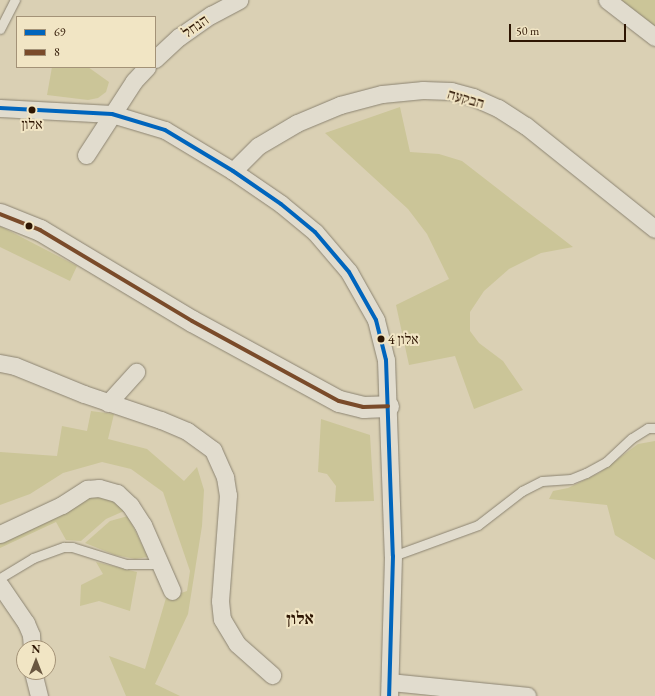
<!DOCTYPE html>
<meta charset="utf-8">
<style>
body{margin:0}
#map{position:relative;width:655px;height:696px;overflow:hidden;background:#dad0b4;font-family:"EB Garamond","Frank Ruhl Libre",serif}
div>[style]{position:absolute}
.green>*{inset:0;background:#cbc598}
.roads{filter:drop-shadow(0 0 1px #8c8472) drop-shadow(0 0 1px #8c8472)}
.service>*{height:9px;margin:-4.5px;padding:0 4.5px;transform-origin:4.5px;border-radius:4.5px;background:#e1dcce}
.minor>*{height:17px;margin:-8.5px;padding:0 8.5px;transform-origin:8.5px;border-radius:8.5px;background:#e1dcce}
.tertiary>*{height:21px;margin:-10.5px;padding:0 10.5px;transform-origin:10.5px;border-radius:10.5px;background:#e1dcce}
.bus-1>*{height:4px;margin:-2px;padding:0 2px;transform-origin:2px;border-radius:2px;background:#0065bd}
.bus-2>*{height:4px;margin:-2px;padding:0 2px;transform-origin:2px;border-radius:2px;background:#7a4b2a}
.dots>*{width:11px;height:11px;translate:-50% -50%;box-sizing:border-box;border:2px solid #f1e5c4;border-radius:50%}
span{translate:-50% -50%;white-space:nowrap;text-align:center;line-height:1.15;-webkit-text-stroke:4px #f1e5c4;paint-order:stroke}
.bus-label{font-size:14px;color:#2e1603}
.left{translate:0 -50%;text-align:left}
.street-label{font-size:15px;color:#2e1603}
.quarter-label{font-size:17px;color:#2e1603;font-weight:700}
.legend{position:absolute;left:16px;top:16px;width:140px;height:52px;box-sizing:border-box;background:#f1e5c4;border:1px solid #a39277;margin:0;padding:5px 7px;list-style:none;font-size:12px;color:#2e1603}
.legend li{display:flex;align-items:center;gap:8px;height:20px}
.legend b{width:20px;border:1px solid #a39277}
.north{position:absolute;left:16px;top:640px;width:40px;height:40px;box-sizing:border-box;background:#f1e5c4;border:1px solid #a39277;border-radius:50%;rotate:0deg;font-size:11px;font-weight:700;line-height:16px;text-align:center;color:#2e1603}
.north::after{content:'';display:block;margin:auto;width:14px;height:18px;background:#6a5741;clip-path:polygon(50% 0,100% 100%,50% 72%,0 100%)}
.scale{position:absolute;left:509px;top:24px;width:117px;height:18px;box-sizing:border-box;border:2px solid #2e1603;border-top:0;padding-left:5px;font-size:12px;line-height:14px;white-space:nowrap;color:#2e1603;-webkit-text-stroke:3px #f1e5c4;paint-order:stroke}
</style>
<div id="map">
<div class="green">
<div style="clip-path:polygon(621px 0,655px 0,655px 41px)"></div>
<div style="clip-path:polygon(52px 67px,88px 67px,109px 82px,106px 92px,98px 98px,88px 100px,47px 95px)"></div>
<div style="clip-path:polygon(400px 107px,410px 152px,439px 154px,462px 161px,573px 247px,541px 253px,509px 269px,484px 291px,470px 312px,470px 331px,479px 343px,503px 361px,523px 390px,474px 409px,455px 356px,409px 365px,396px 305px,449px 279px,427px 234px,408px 209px,325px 133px)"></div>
<div style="clip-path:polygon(0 226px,77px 266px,70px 281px,0 247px)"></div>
<div style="clip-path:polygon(91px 411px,114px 414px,108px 439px,147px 449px,184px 481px,197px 467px,204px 490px,202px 526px,188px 614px,155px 684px,180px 696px,126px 696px,109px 656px,145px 669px,166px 598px,187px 591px,190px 571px,163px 492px,131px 469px,102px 462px,63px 473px,30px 494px,0 505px,0 452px,57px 456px,62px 426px,87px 431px)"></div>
<div style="clip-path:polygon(321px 419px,370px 435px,374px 501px,335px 502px,336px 486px,327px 474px,318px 472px)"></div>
<div style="clip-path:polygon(655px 441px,655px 560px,615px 535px,607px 505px,549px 499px,553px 491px,568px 488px,599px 473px,638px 444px)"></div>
<div style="clip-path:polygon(88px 494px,103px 495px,116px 502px,124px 511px,106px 519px,81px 541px,66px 540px,56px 522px,0 548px,0 540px)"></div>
<div style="clip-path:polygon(128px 516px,148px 557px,135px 559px,115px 555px,85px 543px,110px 521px)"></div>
<div style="clip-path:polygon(96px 562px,137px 572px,130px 611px,99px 601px,80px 606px,81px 585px,103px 574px)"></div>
</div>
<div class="roads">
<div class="service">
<div style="left:0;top:29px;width:33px;rotate:-63deg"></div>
<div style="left:393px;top:556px;width:90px;rotate:-20deg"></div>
<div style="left:478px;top:525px;width:56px;rotate:-37.7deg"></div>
<div style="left:522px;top:491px;width:22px;rotate:-27deg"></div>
<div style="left:542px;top:481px;width:29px;rotate:-4deg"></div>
<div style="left:571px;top:479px;width:16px;rotate:-22deg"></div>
<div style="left:586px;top:473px;width:23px;rotate:-29deg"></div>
<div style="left:606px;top:462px;width:35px;rotate:-43deg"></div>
<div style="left:632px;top:438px;width:19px;rotate:-32deg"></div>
<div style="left:648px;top:428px;width:7px"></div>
<div style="left:0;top:578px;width:39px;rotate:-31deg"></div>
<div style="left:33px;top:558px;width:33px;rotate:-20deg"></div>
<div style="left:64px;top:547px;width:8px"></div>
<div style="left:72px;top:547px;width:57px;rotate:17.5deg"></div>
<div style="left:126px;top:564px;width:34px"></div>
</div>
<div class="minor">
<div style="left:607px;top:0;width:61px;rotate:37.6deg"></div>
<div style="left:155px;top:59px;width:33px;rotate:-43deg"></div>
<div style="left:179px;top:37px;width:39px;rotate:-35deg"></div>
<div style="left:211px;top:15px;width:32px;rotate:-28deg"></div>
<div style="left:0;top:108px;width:112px;rotate:3.1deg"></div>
<div style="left:112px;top:114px;width:55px;rotate:16.8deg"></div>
<div style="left:165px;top:130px;width:79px;rotate:31.1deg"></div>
<div style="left:233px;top:171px;width:58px;rotate:34.5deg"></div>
<div style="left:281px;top:204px;width:44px;rotate:39.5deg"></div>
<div style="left:315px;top:232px;width:52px;rotate:49.6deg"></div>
<div style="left:349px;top:272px;width:55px;rotate:60.6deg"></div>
<div style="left:376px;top:320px;width:41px;rotate:76deg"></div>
<div style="left:386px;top:360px;width:196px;rotate:88deg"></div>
<div style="left:393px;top:556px;width:140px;rotate:91.6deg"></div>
<div style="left:86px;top:155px;width:88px;rotate:-57deg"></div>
<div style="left:134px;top:81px;width:19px;rotate:-47deg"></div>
<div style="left:233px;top:171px;width:35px;rotate:-45deg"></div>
<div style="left:258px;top:146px;width:45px;rotate:-30.5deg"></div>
<div style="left:297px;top:123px;width:47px;rotate:-22.7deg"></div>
<div style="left:340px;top:105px;width:43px;rotate:-14.7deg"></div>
<div style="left:382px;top:94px;width:41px;rotate:-5.6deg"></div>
<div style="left:423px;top:90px;width:28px;rotate:2deg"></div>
<div style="left:451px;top:91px;width:23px;rotate:15deg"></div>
<div style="left:473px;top:97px;width:27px;rotate:24deg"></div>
<div style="left:498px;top:108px;width:33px;rotate:33deg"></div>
<div style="left:526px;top:126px;width:165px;rotate:38.6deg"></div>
<div style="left:0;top:363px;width:15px;rotate:11deg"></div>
<div style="left:15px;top:366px;width:74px;rotate:22.1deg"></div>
<div style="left:84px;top:394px;width:81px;rotate:18.7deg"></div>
<div style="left:161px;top:420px;width:28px;rotate:23deg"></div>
<div style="left:187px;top:431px;width:32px;rotate:36deg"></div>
<div style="left:213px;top:450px;width:30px;rotate:66deg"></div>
<div style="left:225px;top:477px;width:18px;rotate:81deg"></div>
<div style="left:228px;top:495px;width:106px;rotate:94.3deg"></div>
<div style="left:220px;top:601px;width:18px;rotate:84deg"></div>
<div style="left:222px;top:619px;width:29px;rotate:59deg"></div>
<div style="left:237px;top:644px;width:47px;rotate:41.5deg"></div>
<div style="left:108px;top:403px;width:42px;rotate:-47.9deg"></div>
<div style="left:0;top:534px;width:68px;rotate:-25.1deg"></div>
<div style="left:62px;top:505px;width:30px;rotate:-33deg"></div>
<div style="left:87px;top:489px;width:12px;rotate:-5deg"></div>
<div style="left:99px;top:488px;width:19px;rotate:16deg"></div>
<div style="left:117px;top:493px;width:18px;rotate:43deg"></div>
<div style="left:130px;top:505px;width:24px;rotate:57deg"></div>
<div style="left:143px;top:525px;width:72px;rotate:66.3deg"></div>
<div style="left:0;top:585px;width:46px;rotate:55.6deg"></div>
<div style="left:26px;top:623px;width:13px;rotate:67deg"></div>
<div style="left:31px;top:635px;width:13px;rotate:86deg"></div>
<div style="left:33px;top:672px;width:25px;rotate:76deg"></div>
<div style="left:390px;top:682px;width:138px;rotate:5.8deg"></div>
</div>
<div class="tertiary">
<div style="left:0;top:214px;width:43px;rotate:21.8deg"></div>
<div style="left:40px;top:230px;width:177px;rotate:30.9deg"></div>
<div style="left:192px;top:321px;width:167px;rotate:28.6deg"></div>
<div style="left:339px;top:401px;width:25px;rotate:14deg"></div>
<div style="left:363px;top:407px;width:25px;rotate:-2deg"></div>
</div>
</div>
<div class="bus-1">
<div style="left:0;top:108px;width:112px;rotate:3.1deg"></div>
<div style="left:112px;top:114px;width:55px;rotate:16.8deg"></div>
<div style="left:165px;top:130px;width:79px;rotate:31.1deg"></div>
<div style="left:233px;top:171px;width:58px;rotate:34.5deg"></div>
<div style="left:281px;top:204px;width:44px;rotate:39.5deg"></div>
<div style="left:315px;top:232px;width:52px;rotate:49.6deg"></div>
<div style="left:349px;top:272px;width:55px;rotate:60.6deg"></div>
<div style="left:376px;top:320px;width:41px;rotate:76deg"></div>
<div style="left:386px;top:360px;width:196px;rotate:88deg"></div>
<div style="left:393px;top:556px;width:140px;rotate:91.6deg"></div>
</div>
<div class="bus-2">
<div style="left:0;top:214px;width:43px;rotate:21.8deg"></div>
<div style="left:40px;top:230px;width:177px;rotate:30.9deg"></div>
<div style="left:192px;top:321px;width:167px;rotate:28.6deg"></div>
<div style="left:339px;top:401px;width:25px;rotate:14deg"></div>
<div style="left:363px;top:407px;width:25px;rotate:-2deg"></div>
</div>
<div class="dots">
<div style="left:32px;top:110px;background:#2e1603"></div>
<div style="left:29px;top:226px;background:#2e1603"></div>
<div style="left:381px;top:339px;background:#2e1603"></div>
</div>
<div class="bus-label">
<span style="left:32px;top:124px">אלון</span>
<span class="left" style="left:388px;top:339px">אלון 4</span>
</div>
<div class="street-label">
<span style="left:195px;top:26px;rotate:-35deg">הנחל</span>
<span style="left:466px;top:98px;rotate:16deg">הבקעה</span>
</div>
<div class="quarter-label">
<span style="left:300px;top:619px">אלון</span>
</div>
<ul class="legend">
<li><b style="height:5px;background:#0065bd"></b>69</li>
<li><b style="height:5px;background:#7a4b2a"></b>8</li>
</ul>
<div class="north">N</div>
<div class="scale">50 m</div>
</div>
